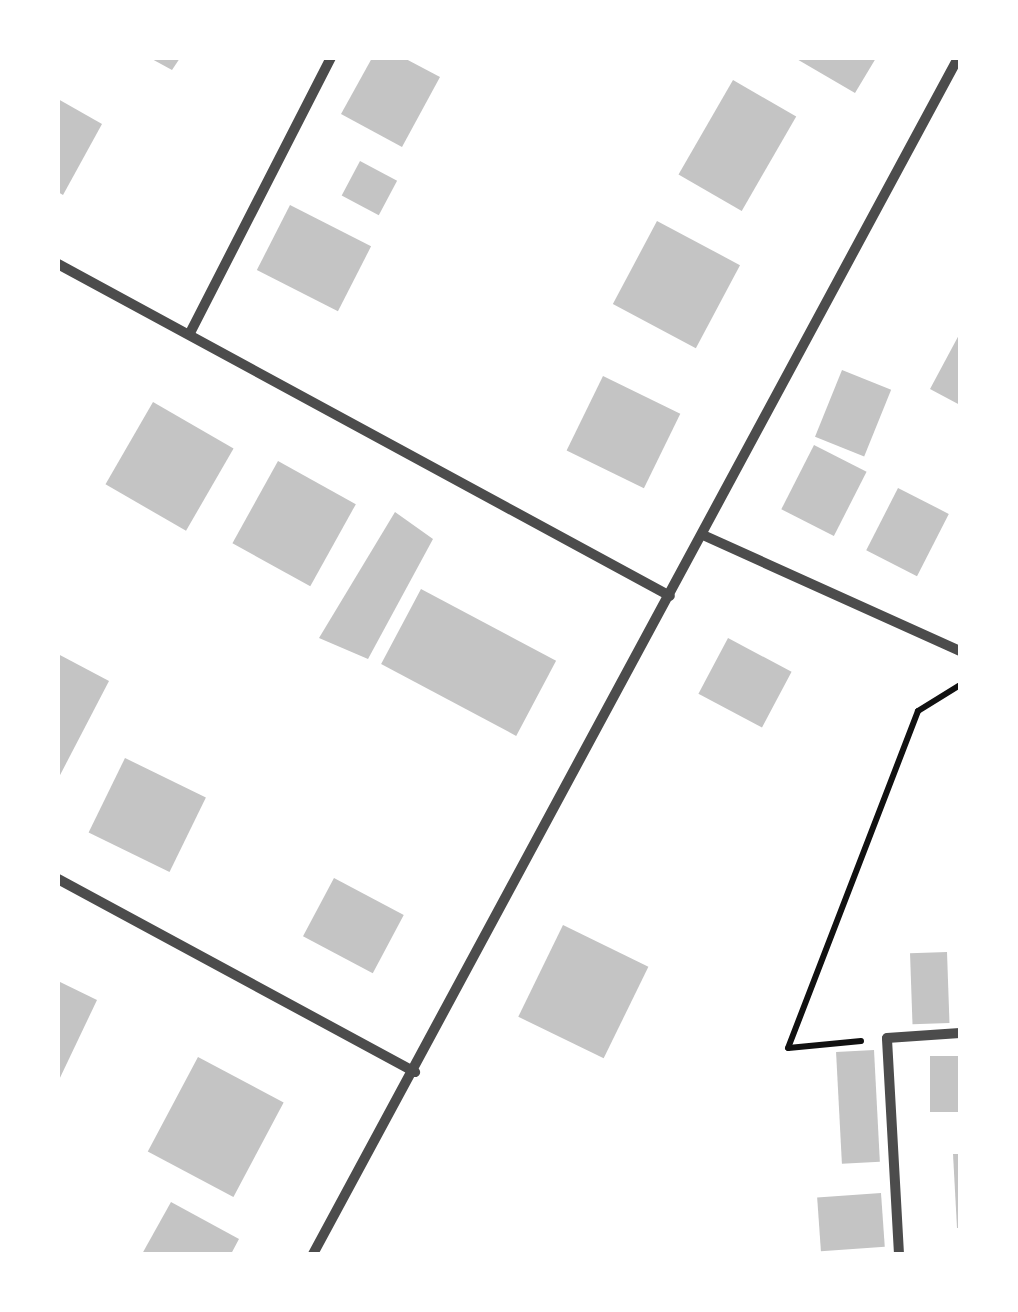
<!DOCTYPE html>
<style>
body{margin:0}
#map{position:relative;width:1018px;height:1312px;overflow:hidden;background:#fff;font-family:"DejaVu Sans",sans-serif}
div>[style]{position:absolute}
.building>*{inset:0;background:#c4c4c4;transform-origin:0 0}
.path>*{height:6px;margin:-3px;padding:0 3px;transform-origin:3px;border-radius:3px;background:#111}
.minor>*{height:10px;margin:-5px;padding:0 5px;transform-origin:5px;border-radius:5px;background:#4c4c4c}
span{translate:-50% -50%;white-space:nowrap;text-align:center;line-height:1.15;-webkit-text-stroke:8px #fff;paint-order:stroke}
.frame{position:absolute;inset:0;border:60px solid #fff;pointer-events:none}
</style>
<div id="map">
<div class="building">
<div style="clip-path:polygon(150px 58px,180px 58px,172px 70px)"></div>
<div style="clip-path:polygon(372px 58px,404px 58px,440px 77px,402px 147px,341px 114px)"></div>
<div style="clip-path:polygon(795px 58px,876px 58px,855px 93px)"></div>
<div style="left:733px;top:80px;width:73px;height:109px;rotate:30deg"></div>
<div style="clip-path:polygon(58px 99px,102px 124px,63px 195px,58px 192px)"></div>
<div style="left:360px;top:161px;width:42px;height:39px;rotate:28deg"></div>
<div style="left:290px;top:205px;width:91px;height:73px;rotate:27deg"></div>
<div style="left:657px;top:221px;width:94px;height:94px;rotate:28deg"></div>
<div style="clip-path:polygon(960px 333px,960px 405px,930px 389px)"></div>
<div style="left:842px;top:370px;width:53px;height:72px;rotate:22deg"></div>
<div style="left:603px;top:376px;width:86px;height:83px;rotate:26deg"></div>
<div style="left:153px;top:402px;width:93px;height:95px;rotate:30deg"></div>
<div style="left:814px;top:445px;width:59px;height:72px;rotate:27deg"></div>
<div style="left:278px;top:461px;width:89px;height:94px;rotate:29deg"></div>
<div style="left:898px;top:488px;width:57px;height:70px;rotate:27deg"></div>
<div style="clip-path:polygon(395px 512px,433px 539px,368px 659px,319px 638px)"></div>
<div style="left:421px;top:589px;width:153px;height:85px;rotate:28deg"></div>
<div style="left:728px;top:638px;width:72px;height:63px;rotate:28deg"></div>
<div style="clip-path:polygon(58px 654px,109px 681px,58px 779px)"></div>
<div style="left:125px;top:758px;width:90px;height:83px;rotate:26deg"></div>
<div style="left:334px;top:878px;width:79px;height:66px;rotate:28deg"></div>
<div style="left:563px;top:925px;width:95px;height:102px;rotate:26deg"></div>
<div style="left:947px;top:952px;width:71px;height:37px;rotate:88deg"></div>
<div style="clip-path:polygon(58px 981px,97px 1000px,58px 1082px)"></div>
<div style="left:874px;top:1050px;width:112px;height:38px;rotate:87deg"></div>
<div style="left:960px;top:1056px;width:56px;height:30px;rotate:90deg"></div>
<div style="left:198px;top:1057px;width:97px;height:107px;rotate:28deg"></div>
<div style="clip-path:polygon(953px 1154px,960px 1154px,960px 1228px,957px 1228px)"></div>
<div style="left:881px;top:1193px;width:54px;height:64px;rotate:86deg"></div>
<div style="clip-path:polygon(171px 1202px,239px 1239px,231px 1254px,142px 1254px)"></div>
</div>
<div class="path">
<div style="left:861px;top:1041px;width:73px;rotate:174.5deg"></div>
<div style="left:788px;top:1048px;width:361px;rotate:-68.9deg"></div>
<div style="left:918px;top:711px;width:49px;rotate:-31.8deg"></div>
</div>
<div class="minor">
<div style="left:58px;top:264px;width:696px;rotate:28.48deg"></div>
<div style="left:190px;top:333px;width:309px;rotate:-62.9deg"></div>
<div style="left:703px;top:535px;width:282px;rotate:24.3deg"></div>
<div style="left:58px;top:879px;width:406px;rotate:28.4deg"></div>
<div style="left:313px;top:1254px;width:1359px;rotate:-61.66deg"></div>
<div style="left:899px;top:1254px;width:216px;rotate:-93.2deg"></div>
<div style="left:887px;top:1038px;width:73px;rotate:-3.9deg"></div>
</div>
<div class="frame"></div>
</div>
